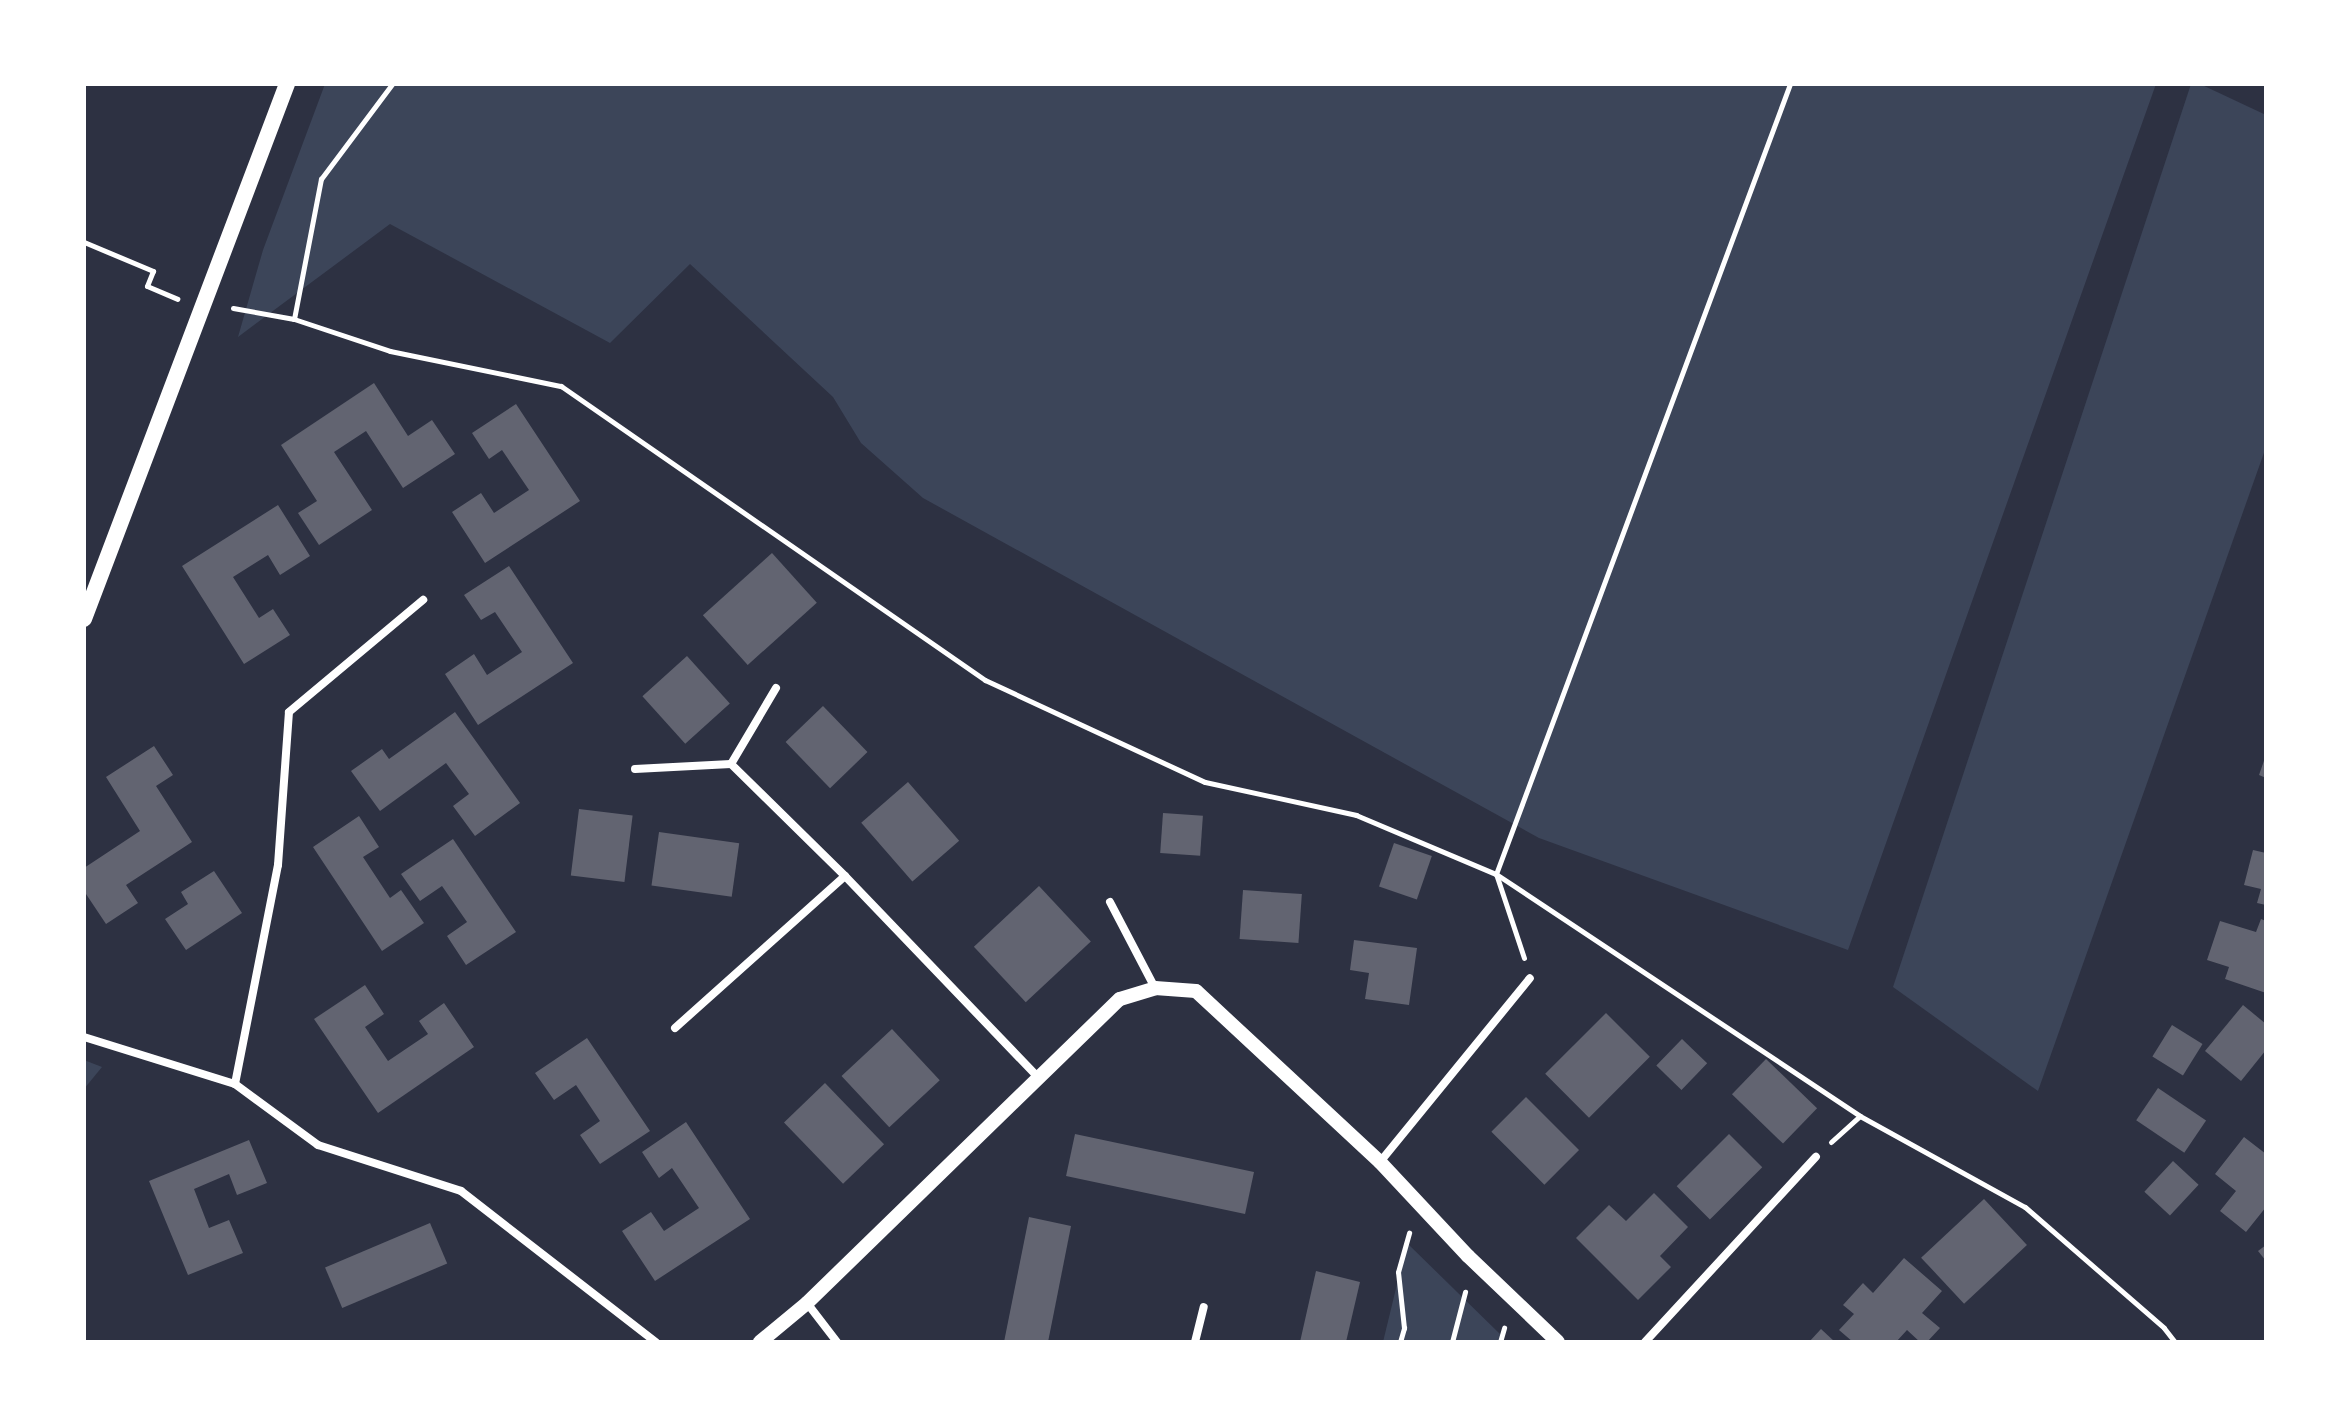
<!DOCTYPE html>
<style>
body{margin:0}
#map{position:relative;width:2350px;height:1426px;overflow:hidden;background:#2d3142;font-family:Figtree,sans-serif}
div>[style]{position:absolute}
.green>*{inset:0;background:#3c4559}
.building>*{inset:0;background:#626471;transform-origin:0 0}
.path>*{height:5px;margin:-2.5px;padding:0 2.5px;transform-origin:2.5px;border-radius:2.5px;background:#fff}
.minor>*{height:8px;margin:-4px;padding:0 4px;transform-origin:4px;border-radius:4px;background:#fff}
.tertiary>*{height:14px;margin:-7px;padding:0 7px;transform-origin:7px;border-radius:7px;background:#fff}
.secondary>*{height:16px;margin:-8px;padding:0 8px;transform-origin:8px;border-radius:8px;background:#fff}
span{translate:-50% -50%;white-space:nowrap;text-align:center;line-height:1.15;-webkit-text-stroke:8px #fff;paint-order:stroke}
.frame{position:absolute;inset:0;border:86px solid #fff;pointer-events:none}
</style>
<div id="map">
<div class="green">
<div style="clip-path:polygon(325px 84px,2156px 84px,1848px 950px,1539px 838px,923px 498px,861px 443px,833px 397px,690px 264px,610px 343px,390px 224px,238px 337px,263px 250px)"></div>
<div style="clip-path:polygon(2191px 84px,2200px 84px,2266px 115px,2266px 447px,2038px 1091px,1893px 987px)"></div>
<div style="clip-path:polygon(84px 1060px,102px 1067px,84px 1089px)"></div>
<div style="clip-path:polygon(1407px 1243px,1502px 1336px,1500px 1342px,1383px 1342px)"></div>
</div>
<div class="building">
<div style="clip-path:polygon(374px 383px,408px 436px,432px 420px,455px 454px,403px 488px,366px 431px,334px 452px,372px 510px,319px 545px,298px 513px,317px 501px,281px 445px)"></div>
<div style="clip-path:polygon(516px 404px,580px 501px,485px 563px,452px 512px,481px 493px,494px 513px,529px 490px,502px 450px,489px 459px,472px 433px)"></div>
<div style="clip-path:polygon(278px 505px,310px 556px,280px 575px,268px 555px,233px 577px,259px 618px,273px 609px,290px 635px,244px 664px,182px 566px)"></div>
<div style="left:772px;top:553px;width:67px;height:93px;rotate:48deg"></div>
<div style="clip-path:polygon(509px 566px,573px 663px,478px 725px,445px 674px,474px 654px,487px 675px,522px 652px,495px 612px,481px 620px,464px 595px)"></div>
<div style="left:687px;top:656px;width:64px;height:60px;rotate:48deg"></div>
<div style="left:823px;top:706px;width:64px;height:52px;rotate:46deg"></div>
<div style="clip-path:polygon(455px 712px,520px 803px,475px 836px,453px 806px,469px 794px,446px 763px,380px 811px,351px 771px,382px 749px,389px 759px)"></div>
<div style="clip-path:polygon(154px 746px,173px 775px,156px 786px,192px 842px,126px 885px,138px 903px,106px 924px,84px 891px,84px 868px,140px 831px,106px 777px)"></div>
<div style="clip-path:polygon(2266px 755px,2266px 778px,2259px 775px)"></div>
<div style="left:908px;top:782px;width:78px;height:62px;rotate:49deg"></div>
<div style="left:579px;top:809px;width:54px;height:67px;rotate:7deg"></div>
<div style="left:1163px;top:813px;width:40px;height:40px;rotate:4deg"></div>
<div style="clip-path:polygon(359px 816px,379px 847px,363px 857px,390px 898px,401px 890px,424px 923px,382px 951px,313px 847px)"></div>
<div style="left:659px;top:832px;width:81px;height:54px;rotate:8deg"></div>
<div style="clip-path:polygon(453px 839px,516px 932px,466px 965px,447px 936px,467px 922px,442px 886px,420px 901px,401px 874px)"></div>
<div style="left:1394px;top:843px;width:40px;height:46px;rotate:19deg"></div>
<div style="clip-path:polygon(2253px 850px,2266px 853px,2266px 905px,2257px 903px,2261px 889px,2244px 885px)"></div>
<div style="clip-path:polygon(214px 871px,242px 913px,186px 950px,165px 919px,188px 904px,181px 892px)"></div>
<div style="left:1039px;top:886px;width:76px;height:89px;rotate:47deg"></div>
<div style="left:1243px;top:890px;width:59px;height:49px;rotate:4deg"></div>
<div style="clip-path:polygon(2261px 919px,2266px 921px,2266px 993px,2225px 979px,2229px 967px,2207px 960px,2220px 921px,2256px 932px)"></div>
<div style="clip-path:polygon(1354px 940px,1417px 948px,1409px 1005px,1365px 999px,1369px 973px,1350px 970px)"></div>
<div style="clip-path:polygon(365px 985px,384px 1014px,365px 1027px,388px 1061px,428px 1034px,419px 1021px,444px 1003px,474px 1047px,378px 1113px,314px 1019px)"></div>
<div style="clip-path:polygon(2243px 1005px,2266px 1024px,2266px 1050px,2241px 1081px,2205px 1051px)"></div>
<div style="left:1606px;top:1013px;width:62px;height:86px;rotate:45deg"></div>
<div style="left:2172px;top:1025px;width:36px;height:37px;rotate:32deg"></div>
<div style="left:892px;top:1029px;width:70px;height:69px;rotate:47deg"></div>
<div style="clip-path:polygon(587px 1038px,650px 1131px,600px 1164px,580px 1135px,600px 1121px,576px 1085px,554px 1100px,535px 1073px)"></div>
<div style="left:1682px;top:1039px;width:35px;height:37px;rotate:44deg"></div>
<div style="left:1766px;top:1059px;width:71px;height:49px;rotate:44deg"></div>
<div style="left:825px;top:1083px;width:85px;height:57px;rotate:46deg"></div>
<div style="left:2158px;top:1088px;width:58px;height:39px;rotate:34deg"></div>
<div style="left:1526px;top:1097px;width:75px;height:49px;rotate:45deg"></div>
<div style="clip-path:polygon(686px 1122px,750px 1219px,655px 1281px,622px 1231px,651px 1212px,664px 1231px,699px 1208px,672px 1168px,659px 1178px,642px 1152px)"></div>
<div style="left:1075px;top:1134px;width:183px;height:43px;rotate:12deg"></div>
<div style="left:1729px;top:1134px;width:47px;height:74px;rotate:45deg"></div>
<div style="clip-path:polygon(2244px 1137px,2266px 1154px,2266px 1207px,2246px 1232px,2220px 1211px,2236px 1191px,2215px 1174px)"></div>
<div style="clip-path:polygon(249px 1140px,267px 1183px,237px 1195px,229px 1174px,194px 1189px,209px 1228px,229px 1220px,243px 1253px,188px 1275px,149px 1181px)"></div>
<div style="left:2173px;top:1161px;width:35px;height:42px;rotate:43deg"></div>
<div style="clip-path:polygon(1654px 1193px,1688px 1227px,1660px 1256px,1671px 1267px,1638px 1300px,1576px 1238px,1609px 1205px,1626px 1221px)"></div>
<div style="left:1984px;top:1199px;width:63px;height:86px;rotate:47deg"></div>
<div style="clip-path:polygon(1029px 1217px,1071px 1226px,1054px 1312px,1048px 1342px,1004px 1342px)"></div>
<div style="left:430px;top:1223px;width:44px;height:114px;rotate:67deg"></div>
<div style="clip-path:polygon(2266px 1245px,2266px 1261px,2258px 1251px)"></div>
<div style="clip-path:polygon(1904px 1258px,1942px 1291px,1922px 1313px,1940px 1328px,1927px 1342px,1920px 1342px,1907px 1330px,1896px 1342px,1853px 1342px,1839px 1330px,1854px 1314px,1843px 1305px,1863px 1283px,1873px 1293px)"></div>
<div style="clip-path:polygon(1316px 1271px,1360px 1282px,1346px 1342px,1300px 1342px)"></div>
<div style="clip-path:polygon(1821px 1329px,1835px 1342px,1809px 1342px)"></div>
</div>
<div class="path">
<div style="left:84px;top:242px;width:75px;rotate:22.8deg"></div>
<div style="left:153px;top:271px;width:16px;rotate:112deg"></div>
<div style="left:147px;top:286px;width:33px;rotate:23deg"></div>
<div style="left:233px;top:308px;width:62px;rotate:10.2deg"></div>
<div style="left:294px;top:319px;width:101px;rotate:18.4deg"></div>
<div style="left:390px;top:351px;width:175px;rotate:11.6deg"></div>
<div style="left:561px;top:386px;width:516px;rotate:34.74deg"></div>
<div style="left:985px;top:680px;width:242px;rotate:24.9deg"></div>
<div style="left:1205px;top:782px;width:155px;rotate:12.3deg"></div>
<div style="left:1356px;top:815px;width:152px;rotate:22.9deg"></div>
<div style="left:1496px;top:874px;width:437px;rotate:33.6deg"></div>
<div style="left:1860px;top:1116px;width:188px;rotate:28.9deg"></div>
<div style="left:2025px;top:1207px;width:184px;rotate:41deg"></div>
<div style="left:2164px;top:1328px;width:18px;rotate:52deg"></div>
<div style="left:294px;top:319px;width:143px;rotate:-79.1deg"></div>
<div style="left:321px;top:179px;width:119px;rotate:-53.2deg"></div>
<div style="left:1524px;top:958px;width:89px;rotate:-108.4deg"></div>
<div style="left:1496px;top:874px;width:843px;rotate:-69.59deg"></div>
<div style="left:1831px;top:1142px;width:39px;rotate:-42deg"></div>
<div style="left:1400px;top:1342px;width:15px;rotate:-74deg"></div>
<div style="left:1404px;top:1328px;width:56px;rotate:-96.1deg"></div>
<div style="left:1398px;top:1272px;width:41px;rotate:-74.2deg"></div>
<div style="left:1452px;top:1342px;width:52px;rotate:-75.4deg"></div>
<div style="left:1500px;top:1342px;width:15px;rotate:-74deg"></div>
</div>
<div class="minor">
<div style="left:776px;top:688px;width:88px;rotate:120.6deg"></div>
<div style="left:731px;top:764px;width:160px;rotate:44.5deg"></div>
<div style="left:845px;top:876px;width:280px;rotate:46.2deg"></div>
<div style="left:635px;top:769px;width:96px;rotate:-3deg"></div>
<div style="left:1110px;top:902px;width:97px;rotate:62.4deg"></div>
<div style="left:675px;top:1028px;width:228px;rotate:-41.8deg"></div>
<div style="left:84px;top:1037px;width:158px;rotate:17.3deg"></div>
<div style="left:235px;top:1084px;width:103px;rotate:36.3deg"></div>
<div style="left:318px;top:1145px;width:150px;rotate:17.8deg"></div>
<div style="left:461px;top:1191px;width:247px;rotate:37.8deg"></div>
<div style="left:235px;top:1084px;width:223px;rotate:-78.9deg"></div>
<div style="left:278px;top:865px;width:153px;rotate:-85.9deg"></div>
<div style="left:289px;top:712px;width:175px;rotate:-39.9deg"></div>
<div style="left:1380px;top:1162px;width:237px;rotate:-50.8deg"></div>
<div style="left:807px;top:1303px;width:49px;rotate:52.4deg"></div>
<div style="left:1195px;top:1342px;width:36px;rotate:-76deg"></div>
<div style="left:1645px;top:1342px;width:252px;rotate:-47.3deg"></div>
</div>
<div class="tertiary">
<div style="left:760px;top:1342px;width:61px;rotate:-39.7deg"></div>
<div style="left:807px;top:1303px;width:436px;rotate:-44.2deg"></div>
<div style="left:1120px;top:999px;width:37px;rotate:-17deg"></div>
<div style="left:1155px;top:988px;width:41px;rotate:4.2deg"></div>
<div style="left:1196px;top:991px;width:251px;rotate:42.9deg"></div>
<div style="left:1380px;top:1162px;width:129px;rotate:46.9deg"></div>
<div style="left:1468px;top:1256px;width:124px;rotate:43.7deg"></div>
</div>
<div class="secondary">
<div style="left:84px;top:619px;width:572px;rotate:-69.22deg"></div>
</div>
<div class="frame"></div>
</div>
